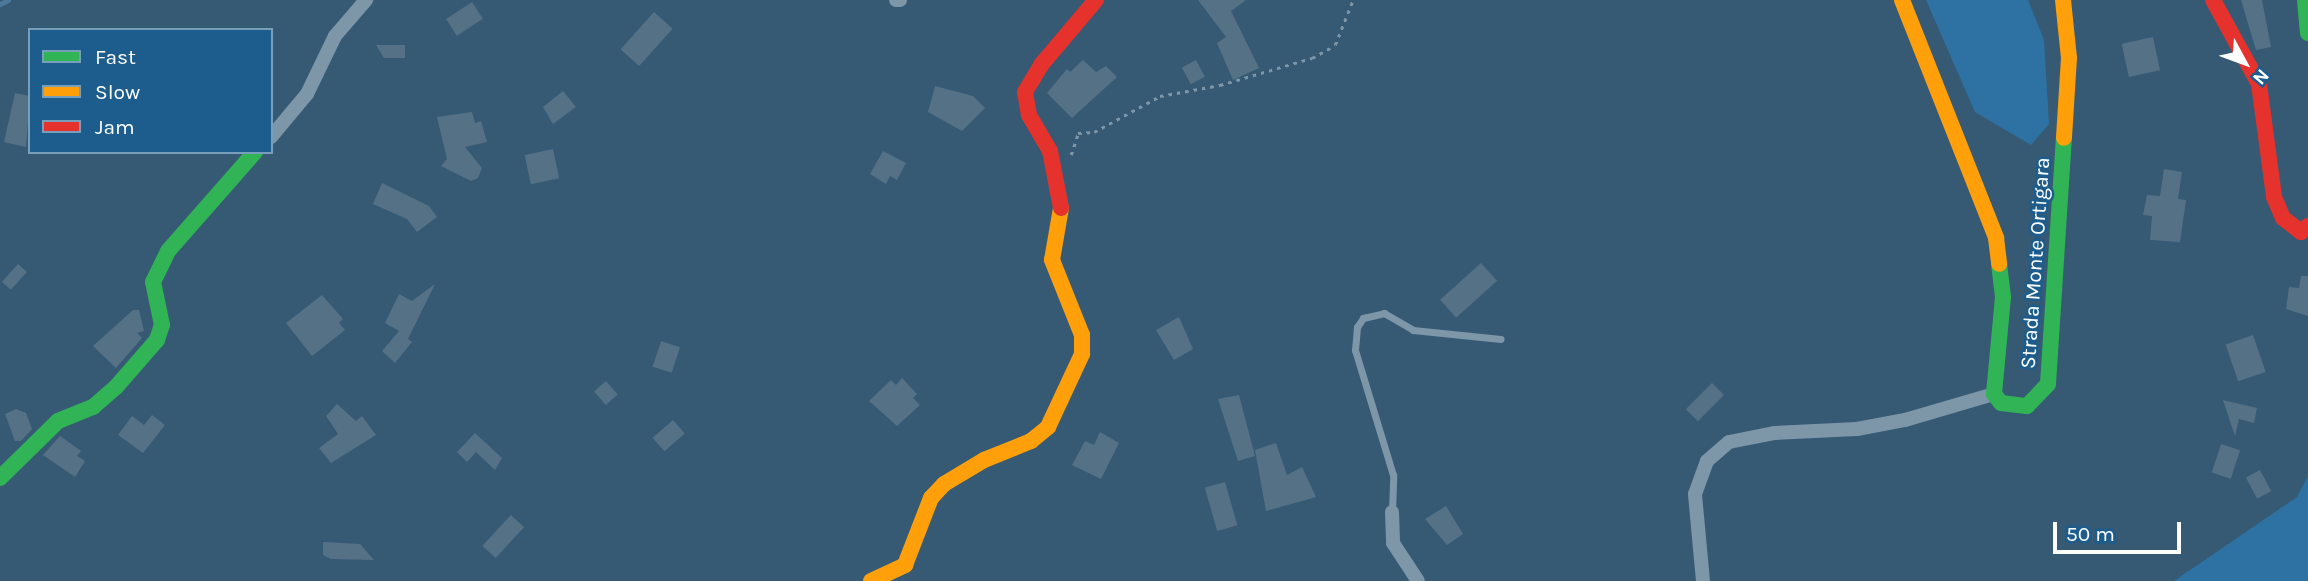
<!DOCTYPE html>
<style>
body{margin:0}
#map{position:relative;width:2308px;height:581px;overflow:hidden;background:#365a74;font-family:Karla,sans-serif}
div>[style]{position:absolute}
.green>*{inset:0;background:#2d72a3}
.stream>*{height:5px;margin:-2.5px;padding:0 2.5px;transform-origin:2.5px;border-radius:2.5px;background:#4c799b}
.building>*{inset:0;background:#547186;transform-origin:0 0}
.path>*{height:2.5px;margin-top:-1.25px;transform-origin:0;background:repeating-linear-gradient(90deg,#7d96a8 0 3.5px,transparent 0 8.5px)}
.lane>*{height:7px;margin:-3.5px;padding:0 3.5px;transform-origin:3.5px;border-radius:3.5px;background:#7d96a8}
.street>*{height:14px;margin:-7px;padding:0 7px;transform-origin:7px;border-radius:7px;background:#7d96a8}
.fast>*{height:16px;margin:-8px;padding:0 8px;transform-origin:8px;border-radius:8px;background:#30b455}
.slow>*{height:16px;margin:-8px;padding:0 8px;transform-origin:8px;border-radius:8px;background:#ff9f0a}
.jam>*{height:16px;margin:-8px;padding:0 8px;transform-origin:8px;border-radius:8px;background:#e5322d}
span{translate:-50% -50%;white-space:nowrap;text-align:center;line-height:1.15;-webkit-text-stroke:5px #1c5d8e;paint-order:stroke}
.street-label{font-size:21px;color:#fff}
.legend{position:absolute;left:28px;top:28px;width:245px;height:126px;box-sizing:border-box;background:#1c5d8e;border:2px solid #779ebb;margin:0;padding:9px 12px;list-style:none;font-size:21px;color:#fff}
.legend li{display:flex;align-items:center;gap:14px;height:35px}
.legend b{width:35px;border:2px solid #779ebb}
.north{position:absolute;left:2210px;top:28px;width:70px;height:70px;-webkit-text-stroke:5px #1c5d8e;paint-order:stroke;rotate:131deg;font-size:19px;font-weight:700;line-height:28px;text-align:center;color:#fff}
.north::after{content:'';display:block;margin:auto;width:24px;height:32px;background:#fff;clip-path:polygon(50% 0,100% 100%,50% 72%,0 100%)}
.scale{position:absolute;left:2053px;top:522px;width:128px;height:32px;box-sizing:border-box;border:4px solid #fff;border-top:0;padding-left:9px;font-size:21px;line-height:24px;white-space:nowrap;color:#fff;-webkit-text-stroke:5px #1c5d8e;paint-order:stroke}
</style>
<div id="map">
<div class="green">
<div style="clip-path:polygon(1926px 0,2028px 0,2044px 40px,2049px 124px,2031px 145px,1975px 112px)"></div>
<div style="clip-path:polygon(2308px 476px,2308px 581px,2174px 581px,2297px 497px)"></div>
</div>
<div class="stream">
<div style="left:0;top:4px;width:9px;rotate:-27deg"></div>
</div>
<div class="building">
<div style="clip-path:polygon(1198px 0,1246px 0,1231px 11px,1259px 68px,1233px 80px,1217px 43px,1226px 37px)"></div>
<div style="clip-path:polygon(2241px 0,2262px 0,2271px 47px,2256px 50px)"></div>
<div style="left:472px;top:2px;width:20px;height:31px;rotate:57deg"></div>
<div style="left:654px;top:12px;width:25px;height:50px;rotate:42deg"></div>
<div style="left:2153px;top:37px;width:34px;height:32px;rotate:78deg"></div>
<div style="clip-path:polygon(376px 45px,405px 45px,405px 58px,384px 58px)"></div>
<div style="clip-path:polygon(1083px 60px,1096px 72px,1106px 66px,1117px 77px,1072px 118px,1047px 93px,1067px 69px,1070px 72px)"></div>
<div style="left:1196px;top:60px;width:19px;height:16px;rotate:62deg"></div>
<div style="clip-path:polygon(935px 86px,973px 96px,985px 108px,962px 131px,928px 112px)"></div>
<div style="clip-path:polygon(563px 91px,576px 107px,553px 124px,543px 107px)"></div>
<div style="clip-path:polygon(15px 93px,30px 96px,26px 147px,4px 142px)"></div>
<div style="clip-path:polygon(472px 112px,475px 123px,481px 121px,487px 142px,465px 147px,482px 168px,478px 178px,471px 181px,441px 166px,447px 159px,437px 117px)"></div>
<div style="left:553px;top:149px;width:30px;height:29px;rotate:78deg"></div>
<div style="clip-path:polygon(883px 151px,906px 163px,897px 180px,890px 176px,886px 184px,870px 174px)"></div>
<div style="clip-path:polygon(2164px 169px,2182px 172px,2178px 199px,2186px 200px,2180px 242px,2150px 240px,2152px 216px,2143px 215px,2147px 195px,2160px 196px)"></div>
<div style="clip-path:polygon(382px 183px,429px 206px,437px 217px,417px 232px,407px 219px,373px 204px)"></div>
<div style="left:1481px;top:263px;width:24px;height:55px;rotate:48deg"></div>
<div style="left:18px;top:264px;width:12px;height:24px;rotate:42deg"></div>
<div style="clip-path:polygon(2301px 276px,2308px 276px,2308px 316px,2286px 309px,2289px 287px,2299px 288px)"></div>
<div style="clip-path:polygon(435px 284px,408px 339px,412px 342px,395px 363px,382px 351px,399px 331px,385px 323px,399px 294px,412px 301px)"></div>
<div style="clip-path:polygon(322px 295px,343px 319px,339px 323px,345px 330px,312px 356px,286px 323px)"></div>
<div style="clip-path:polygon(133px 310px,139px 310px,144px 331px,137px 333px,142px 338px,116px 368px,93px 346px)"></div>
<div style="clip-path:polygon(1179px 317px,1193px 349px,1174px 360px,1156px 330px)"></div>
<div style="left:2253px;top:335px;width:39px;height:29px;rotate:71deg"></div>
<div style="left:661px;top:341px;width:20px;height:27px;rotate:18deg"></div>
<div style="clip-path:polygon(902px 378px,917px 394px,913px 398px,920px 405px,897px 426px,869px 401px,891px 380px,896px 385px)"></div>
<div style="left:606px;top:381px;width:18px;height:16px;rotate:49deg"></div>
<div style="left:1712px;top:383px;width:17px;height:37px;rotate:45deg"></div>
<div style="clip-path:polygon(1239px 395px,1255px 456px,1238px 461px,1218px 399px)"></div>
<div style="clip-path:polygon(2223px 400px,2257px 408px,2254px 423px,2239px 419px,2235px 436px)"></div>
<div style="clip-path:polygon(337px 404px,356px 421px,362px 416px,376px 435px,331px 463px,319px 448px,338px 434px,326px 416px)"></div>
<div style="clip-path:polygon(16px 409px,26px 413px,32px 429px,21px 441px,15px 441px,5px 414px)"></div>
<div style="clip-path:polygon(152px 415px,165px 425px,143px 453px,118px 435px,132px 416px,144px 425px)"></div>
<div style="left:673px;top:420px;width:18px;height:27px;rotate:49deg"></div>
<div style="clip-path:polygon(1100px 432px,1119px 443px,1101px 479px,1072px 465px,1085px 441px,1094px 445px)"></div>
<div style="clip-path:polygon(475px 433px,502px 458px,495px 470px,476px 452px,467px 462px,457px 452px)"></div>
<div style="clip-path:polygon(60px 436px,81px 451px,77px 456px,85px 461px,75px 477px,43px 455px)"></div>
<div style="clip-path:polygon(1276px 443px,1287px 475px,1302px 467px,1316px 497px,1266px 511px,1255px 450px)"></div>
<div style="left:2221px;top:444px;width:20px;height:30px;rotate:18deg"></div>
<div style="left:2260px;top:470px;width:24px;height:16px;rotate:62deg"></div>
<div style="left:1225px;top:482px;width:45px;height:21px;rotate:74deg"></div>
<div style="clip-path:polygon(1446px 506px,1463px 534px,1447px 545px,1425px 519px)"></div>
<div style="left:511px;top:515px;width:18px;height:42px;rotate:43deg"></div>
<div style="clip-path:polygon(323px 542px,360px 544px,374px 560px,331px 559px,323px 555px)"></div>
</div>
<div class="path">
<div style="left:1071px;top:155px;width:23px;rotate:-72deg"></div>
<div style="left:1078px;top:133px;width:16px;rotate:-4deg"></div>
<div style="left:1094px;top:132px;width:75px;rotate:-28.6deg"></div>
<div style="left:1160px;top:96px;width:61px;rotate:-10.4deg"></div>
<div style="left:1220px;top:85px;width:96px;rotate:-16.4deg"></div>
<div style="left:1312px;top:58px;width:26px;rotate:-29deg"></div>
<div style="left:1335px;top:45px;width:48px;rotate:-68.2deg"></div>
</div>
<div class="lane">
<div style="left:1392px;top:512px;width:37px;rotate:-88deg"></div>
<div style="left:1393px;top:475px;width:131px;rotate:-106.9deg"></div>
<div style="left:1355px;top:350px;width:23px;rotate:-85deg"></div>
<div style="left:1357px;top:327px;width:11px;rotate:-56deg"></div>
<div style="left:1363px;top:318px;width:22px;rotate:-13deg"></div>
<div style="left:1384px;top:313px;width:34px;rotate:30deg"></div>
<div style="left:1413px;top:330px;width:88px;rotate:5.8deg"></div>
</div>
<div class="street">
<div style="left:896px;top:0;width:4px"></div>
<div style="left:271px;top:137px;width:56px;rotate:-50.1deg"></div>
<div style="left:307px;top:94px;width:64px;rotate:-64.2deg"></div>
<div style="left:335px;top:36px;width:48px;rotate:-49.3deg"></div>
<div style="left:1392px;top:512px;width:31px;rotate:88deg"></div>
<div style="left:1393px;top:543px;width:45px;rotate:56.7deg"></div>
<div style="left:1703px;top:581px;width:87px;rotate:-95.3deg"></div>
<div style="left:1695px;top:494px;width:35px;rotate:-70deg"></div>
<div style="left:1707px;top:461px;width:29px;rotate:-41deg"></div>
<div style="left:1729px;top:442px;width:47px;rotate:-11.1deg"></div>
<div style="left:1775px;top:433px;width:82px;rotate:-2.8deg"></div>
<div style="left:1857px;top:429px;width:49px;rotate:-10.6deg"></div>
<div style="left:1905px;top:420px;width:93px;rotate:-16.3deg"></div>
</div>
<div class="fast">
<div style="left:2305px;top:0;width:33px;rotate:85deg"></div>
<div style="left:1999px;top:264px;width:33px;rotate:83deg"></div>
<div style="left:2003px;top:297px;width:97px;rotate:95.3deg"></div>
<div style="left:1994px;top:394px;width:11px;rotate:52deg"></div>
<div style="left:2001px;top:403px;width:26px;rotate:7deg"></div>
<div style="left:2027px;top:406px;width:30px;rotate:-46deg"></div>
<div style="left:2048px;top:384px;width:247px;rotate:-86.3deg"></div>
<div style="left:0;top:478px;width:81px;rotate:-44.5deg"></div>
<div style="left:58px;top:421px;width:38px;rotate:-22deg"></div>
<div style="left:93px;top:407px;width:30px;rotate:-41deg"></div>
<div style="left:116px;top:387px;width:62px;rotate:-48.9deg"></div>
<div style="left:157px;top:340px;width:16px;rotate:-72deg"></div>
<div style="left:162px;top:325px;width:44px;rotate:-101.8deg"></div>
<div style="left:153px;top:282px;width:34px;rotate:-64deg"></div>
<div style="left:168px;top:251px;width:132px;rotate:-48.7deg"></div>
</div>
<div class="slow">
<div style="left:1902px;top:0;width:256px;rotate:68.4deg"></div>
<div style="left:1996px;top:238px;width:26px;rotate:83deg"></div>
<div style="left:2063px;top:0;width:58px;rotate:84.1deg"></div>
<div style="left:2069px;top:58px;width:80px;rotate:93.6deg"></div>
<div style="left:871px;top:581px;width:38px;rotate:-25deg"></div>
<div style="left:905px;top:565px;width:72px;rotate:-68.8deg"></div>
<div style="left:931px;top:498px;width:19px;rotate:-47deg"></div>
<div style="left:944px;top:484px;width:47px;rotate:-31deg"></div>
<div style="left:984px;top:460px;width:51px;rotate:-22deg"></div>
<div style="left:1031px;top:441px;width:22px;rotate:-39deg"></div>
<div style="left:1048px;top:427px;width:81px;rotate:-65deg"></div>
<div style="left:1082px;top:354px;width:19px;rotate:-90deg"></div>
<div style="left:1082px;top:335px;width:81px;rotate:-111.8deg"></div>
<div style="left:1052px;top:260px;width:53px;rotate:-80.2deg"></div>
</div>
<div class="jam">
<div style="left:2213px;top:0;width:96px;rotate:61.3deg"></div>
<div style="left:2259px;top:84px;width:114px;rotate:82.4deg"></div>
<div style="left:2274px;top:197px;width:23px;rotate:67deg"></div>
<div style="left:2283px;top:218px;width:23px;rotate:38deg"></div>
<div style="left:2301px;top:232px;width:9px;rotate:-41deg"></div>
<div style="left:1061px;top:208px;width:58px;rotate:-100.9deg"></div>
<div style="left:1050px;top:151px;width:42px;rotate:-120.3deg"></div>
<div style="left:1029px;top:115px;width:23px;rotate:-100deg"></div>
<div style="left:1025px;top:92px;width:31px;rotate:-59deg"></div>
<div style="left:1041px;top:65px;width:85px;rotate:-49.8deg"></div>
</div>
<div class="street-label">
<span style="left:2035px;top:263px;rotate:-86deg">Strada Monte Ortigara</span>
</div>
<ul class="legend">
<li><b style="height:9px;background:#30b455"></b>Fast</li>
<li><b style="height:9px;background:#ff9f0a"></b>Slow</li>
<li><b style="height:9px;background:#e5322d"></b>Jam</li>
</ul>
<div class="north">N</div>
<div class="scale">50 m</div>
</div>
